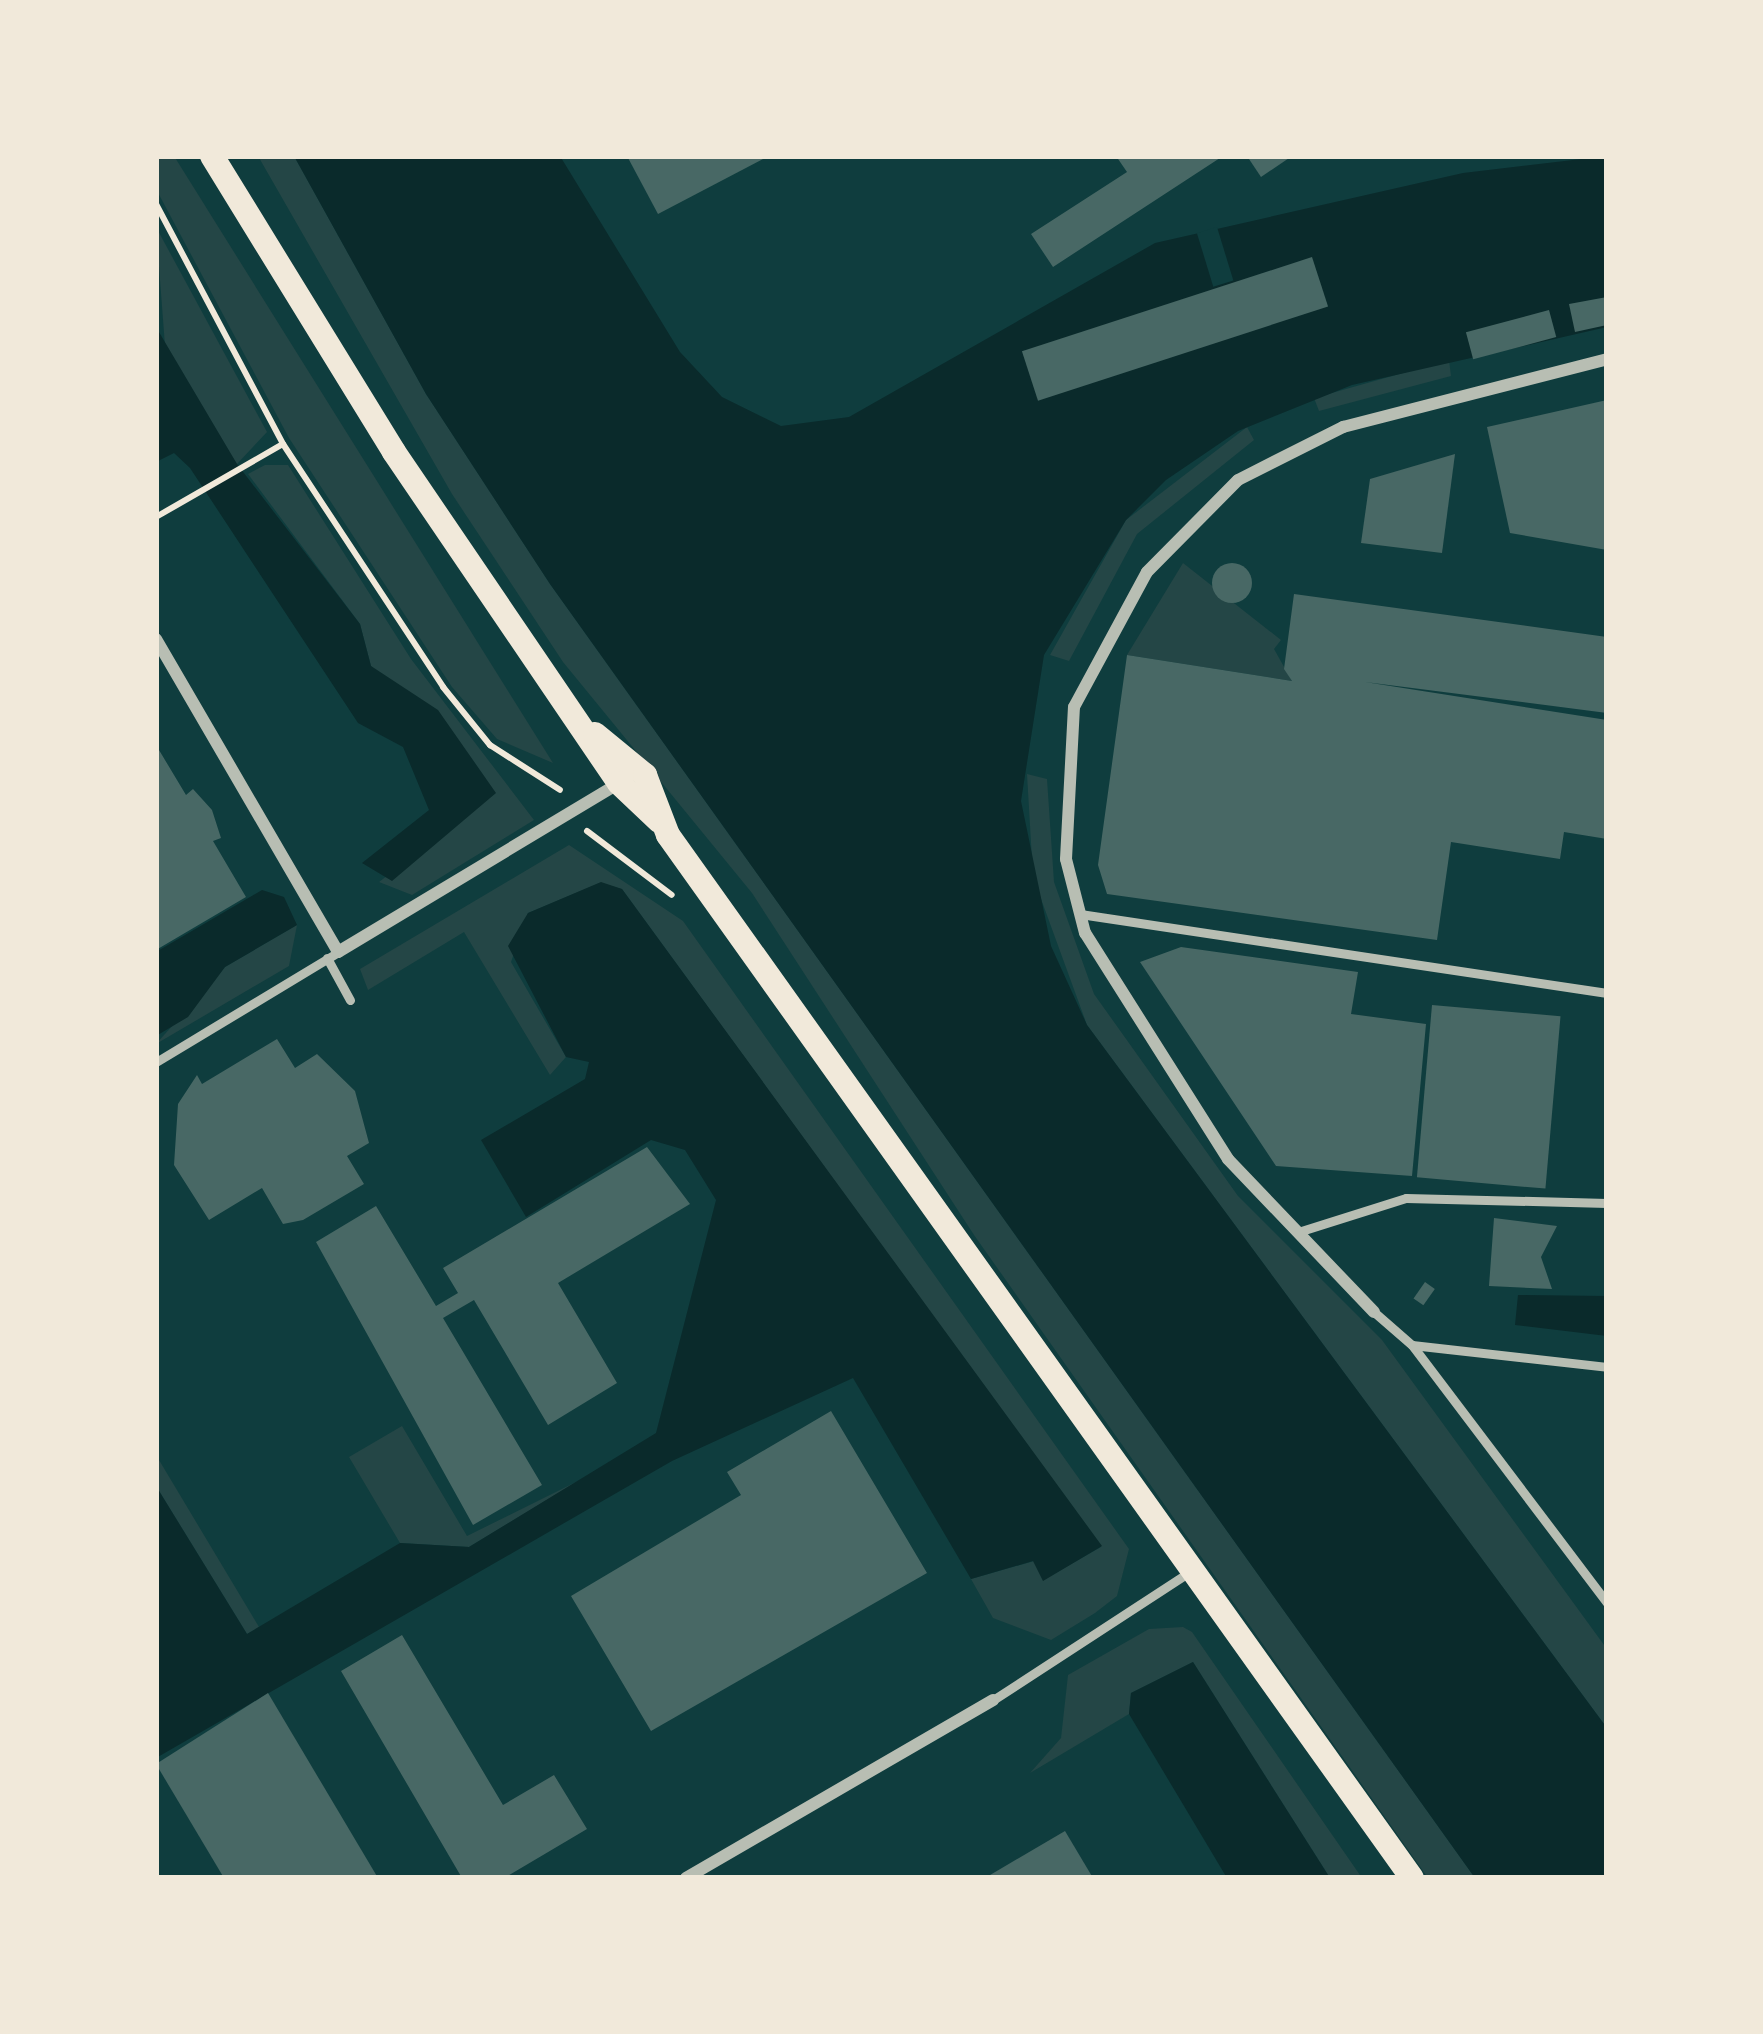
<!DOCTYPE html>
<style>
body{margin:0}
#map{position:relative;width:1763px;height:2034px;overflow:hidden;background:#0f3d3e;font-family:"Exo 2",sans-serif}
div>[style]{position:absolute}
.green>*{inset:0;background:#244646}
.water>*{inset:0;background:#0a2a2b}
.pier>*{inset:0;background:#0f3d3e;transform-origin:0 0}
.building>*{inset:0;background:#486865;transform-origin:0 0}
.round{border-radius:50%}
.path>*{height:6px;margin:-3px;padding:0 3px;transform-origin:3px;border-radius:3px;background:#f1e9da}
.service>*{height:9px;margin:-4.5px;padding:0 4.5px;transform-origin:4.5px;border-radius:4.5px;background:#b8beb3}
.minor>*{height:12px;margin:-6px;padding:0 6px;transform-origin:6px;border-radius:6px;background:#b8beb3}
.secondary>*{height:24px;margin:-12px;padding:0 12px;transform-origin:12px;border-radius:12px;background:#f1e9da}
span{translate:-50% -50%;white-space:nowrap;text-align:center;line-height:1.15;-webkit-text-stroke:9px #f1e9da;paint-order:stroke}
.frame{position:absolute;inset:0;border:159px solid #f1e9da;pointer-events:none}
</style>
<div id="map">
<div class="green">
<div style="clip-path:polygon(156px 156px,174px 156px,553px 763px,497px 739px,452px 687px,289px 438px,156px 189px)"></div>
<div style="clip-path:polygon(258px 156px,294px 156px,426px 394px,550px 584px,1475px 1878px,1428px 1878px,974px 1235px,752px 893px,563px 662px,452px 494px)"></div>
<div style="clip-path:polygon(156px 227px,267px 432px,237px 464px,166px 359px)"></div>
<div style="clip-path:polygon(1449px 360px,1451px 376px,1319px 411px,1314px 398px)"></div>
<div style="clip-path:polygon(1247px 427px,1254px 440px,1137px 534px,1069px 661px,1050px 655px,1126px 520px)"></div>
<div style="clip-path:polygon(265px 465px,288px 465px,411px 659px,534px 820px,412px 895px,379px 882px,495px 793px,371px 666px,360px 624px,248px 474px)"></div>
<div style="clip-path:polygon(1183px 563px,1281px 640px,1274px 649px,1292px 681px,1127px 655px)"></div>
<div style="clip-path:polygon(1027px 774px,1047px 779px,1054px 882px,1094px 994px,1238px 1196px,1382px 1340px,1607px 1649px,1607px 1728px,1087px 1025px,1033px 877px)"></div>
<div style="clip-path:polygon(569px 845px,683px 921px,1129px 1549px,1117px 1596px,1095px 1613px,1051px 1640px,993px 1618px,971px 1579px,1034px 1561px,1043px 1580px,1101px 1547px,622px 889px,600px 883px,528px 913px,511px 962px,566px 1057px,550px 1075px,464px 932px,368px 990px,360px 969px)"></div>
<div style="clip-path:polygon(297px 925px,289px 966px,156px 1044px,225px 967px)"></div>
<div style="clip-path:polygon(402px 1426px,467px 1536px,578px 1481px,469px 1547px,400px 1543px,349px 1457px)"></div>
<div style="clip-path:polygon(156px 1455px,259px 1627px,247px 1634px,156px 1486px)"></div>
<div style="clip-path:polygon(1183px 1627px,1192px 1632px,1362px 1878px,1330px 1878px,1193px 1662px,1131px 1693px,1129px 1714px,1030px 1773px,1061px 1738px,1068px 1675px,1149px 1629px)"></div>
</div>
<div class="water">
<div style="clip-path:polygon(294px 156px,560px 156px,680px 352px,722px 397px,781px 426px,849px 417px,1155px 243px,1463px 173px,1607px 156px,1607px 327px,1352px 385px,1238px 431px,1166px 480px,1126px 520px,1044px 655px,1021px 801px,1051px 946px,1087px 1025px,1607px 1728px,1607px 1878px,1475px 1878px,550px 584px,426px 394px)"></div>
<div style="clip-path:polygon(156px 327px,237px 464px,360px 624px,371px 666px,438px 710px,496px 793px,392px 881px,362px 863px,429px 810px,403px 747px,358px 723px,190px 468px,174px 453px,156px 462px)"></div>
<div style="clip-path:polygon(601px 882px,622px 889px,1102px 1546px,1043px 1581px,1033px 1561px,971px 1579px,853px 1378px,672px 1461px,156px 1758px,156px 1486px,247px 1634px,400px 1543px,469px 1547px,656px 1433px,716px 1200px,685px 1150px,651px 1140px,526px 1217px,481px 1140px,585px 1079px,589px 1062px,566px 1057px,508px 946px,528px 913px)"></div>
<div style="clip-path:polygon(262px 890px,284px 897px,297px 925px,225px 967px,188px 1017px,156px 1036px,156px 952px)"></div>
<div style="clip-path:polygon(1518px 1295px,1607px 1296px,1607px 1336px,1515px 1325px)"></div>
<div style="clip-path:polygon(1193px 1662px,1330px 1878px,1227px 1878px,1129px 1714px,1131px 1693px)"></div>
</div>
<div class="pier">
<div style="left:1217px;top:227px;width:56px;height:21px;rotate:73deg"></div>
</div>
<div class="building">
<div style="clip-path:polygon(627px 156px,769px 156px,658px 214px)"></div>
<div style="clip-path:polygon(1116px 156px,1223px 156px,1053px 267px,1031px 234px,1127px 172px)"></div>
<div style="clip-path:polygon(1247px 156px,1292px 156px,1261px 177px)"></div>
<div style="left:1312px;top:257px;width:52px;height:305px;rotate:72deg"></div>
<div style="clip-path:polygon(1607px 297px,1607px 325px,1575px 332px,1569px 304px)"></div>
<div style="left:1549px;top:310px;width:28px;height:86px;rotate:75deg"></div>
<div style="clip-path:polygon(1607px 400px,1607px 550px,1510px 533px,1487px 427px)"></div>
<div style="clip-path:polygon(1455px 454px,1442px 553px,1361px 543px,1370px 479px)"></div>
<div class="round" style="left:1212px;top:563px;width:40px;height:40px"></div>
<div style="clip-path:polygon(1294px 594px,1607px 637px,1607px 713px,1365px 682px,1607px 720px,1607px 839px,1564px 832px,1560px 859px,1451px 842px,1437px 940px,1107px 894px,1098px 865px,1127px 655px,1292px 681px,1284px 669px)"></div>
<div style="clip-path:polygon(156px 745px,186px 795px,193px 789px,212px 810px,221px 838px,213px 841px,246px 897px,156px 950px)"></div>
<div style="clip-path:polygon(1181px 947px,1358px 972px,1351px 1014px,1426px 1024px,1412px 1176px,1276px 1166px,1140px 962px)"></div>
<div style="left:1432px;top:1005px;width:129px;height:173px;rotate:5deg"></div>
<div style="clip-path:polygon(277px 1039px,295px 1068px,317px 1054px,355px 1091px,369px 1143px,347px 1156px,364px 1184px,303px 1220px,283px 1224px,262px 1188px,209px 1220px,174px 1165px,178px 1104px,197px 1075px,202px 1084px)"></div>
<div style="clip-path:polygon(647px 1147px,690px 1204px,558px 1283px,617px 1383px,548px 1425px,474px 1300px,443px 1318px,542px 1485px,473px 1525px,316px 1242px,376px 1206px,436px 1306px,458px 1293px,443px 1268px)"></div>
<div style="clip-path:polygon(1494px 1218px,1557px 1226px,1541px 1257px,1552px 1289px,1489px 1286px)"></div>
<div style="left:1425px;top:1282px;width:12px;height:20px;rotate:35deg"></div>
<div style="clip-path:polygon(831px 1411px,927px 1573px,651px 1731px,571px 1596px,741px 1495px,727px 1472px)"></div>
<div style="clip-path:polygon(402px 1635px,503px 1805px,554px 1775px,587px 1829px,504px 1878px,462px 1878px,341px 1671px)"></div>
<div style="clip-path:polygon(268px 1693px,378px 1878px,224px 1878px,156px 1764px)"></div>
<div style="clip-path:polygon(1065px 1831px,1093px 1878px,985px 1878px)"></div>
</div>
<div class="path">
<div style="left:156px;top:204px;width:272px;rotate:62.1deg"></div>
<div style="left:283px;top:444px;width:291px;rotate:56.6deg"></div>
<div style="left:443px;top:687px;width:75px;rotate:51deg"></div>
<div style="left:490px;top:745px;width:83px;rotate:32.7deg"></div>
<div style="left:156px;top:517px;width:146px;rotate:-29.9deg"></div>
<div style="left:587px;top:831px;width:106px;rotate:37deg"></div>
</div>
<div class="service">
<div style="left:1080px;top:914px;width:533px;rotate:8.53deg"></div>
<div style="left:327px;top:958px;width:48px;rotate:61.3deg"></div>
<div style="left:156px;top:1062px;width:213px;rotate:-31.1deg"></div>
<div style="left:1298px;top:1232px;width:113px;rotate:-17.5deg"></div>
<div style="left:1406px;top:1198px;width:201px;rotate:1.4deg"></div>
<div style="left:1374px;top:1312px;width:50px;rotate:41deg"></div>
<div style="left:1412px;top:1345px;width:323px;rotate:52.9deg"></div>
<div style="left:1412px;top:1345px;width:196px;rotate:6.4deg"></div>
<div style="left:993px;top:1700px;width:234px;rotate:-33.1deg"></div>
</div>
<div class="minor">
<div style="left:156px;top:639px;width:362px;rotate:59.8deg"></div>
<div style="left:338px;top:952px;width:328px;rotate:-31deg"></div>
<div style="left:1374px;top:1312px;width:211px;rotate:-133.7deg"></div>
<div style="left:1228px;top:1159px;width:267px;rotate:-122.3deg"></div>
<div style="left:1085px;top:933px;width:76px;rotate:-104.4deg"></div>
<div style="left:1066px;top:859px;width:152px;rotate:-87deg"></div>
<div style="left:1074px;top:707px;width:153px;rotate:-61.6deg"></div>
<div style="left:1147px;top:572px;width:129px;rotate:-45.3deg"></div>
<div style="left:1238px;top:480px;width:118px;rotate:-26.8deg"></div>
<div style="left:1343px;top:427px;width:273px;rotate:-14.4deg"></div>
<div style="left:686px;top:1878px;width:355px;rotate:-30.1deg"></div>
</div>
<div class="secondary">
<div style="left:212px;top:156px;width:347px;rotate:58.4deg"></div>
<div style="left:394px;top:452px;width:400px;rotate:55.8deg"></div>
<div style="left:619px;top:783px;width:55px;rotate:43.5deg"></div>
<div style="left:595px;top:734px;width:65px;rotate:39.4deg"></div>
<div style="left:645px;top:775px;width:64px;rotate:69deg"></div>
<div style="left:668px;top:835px;width:1281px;rotate:54.5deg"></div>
</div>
<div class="frame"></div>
</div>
